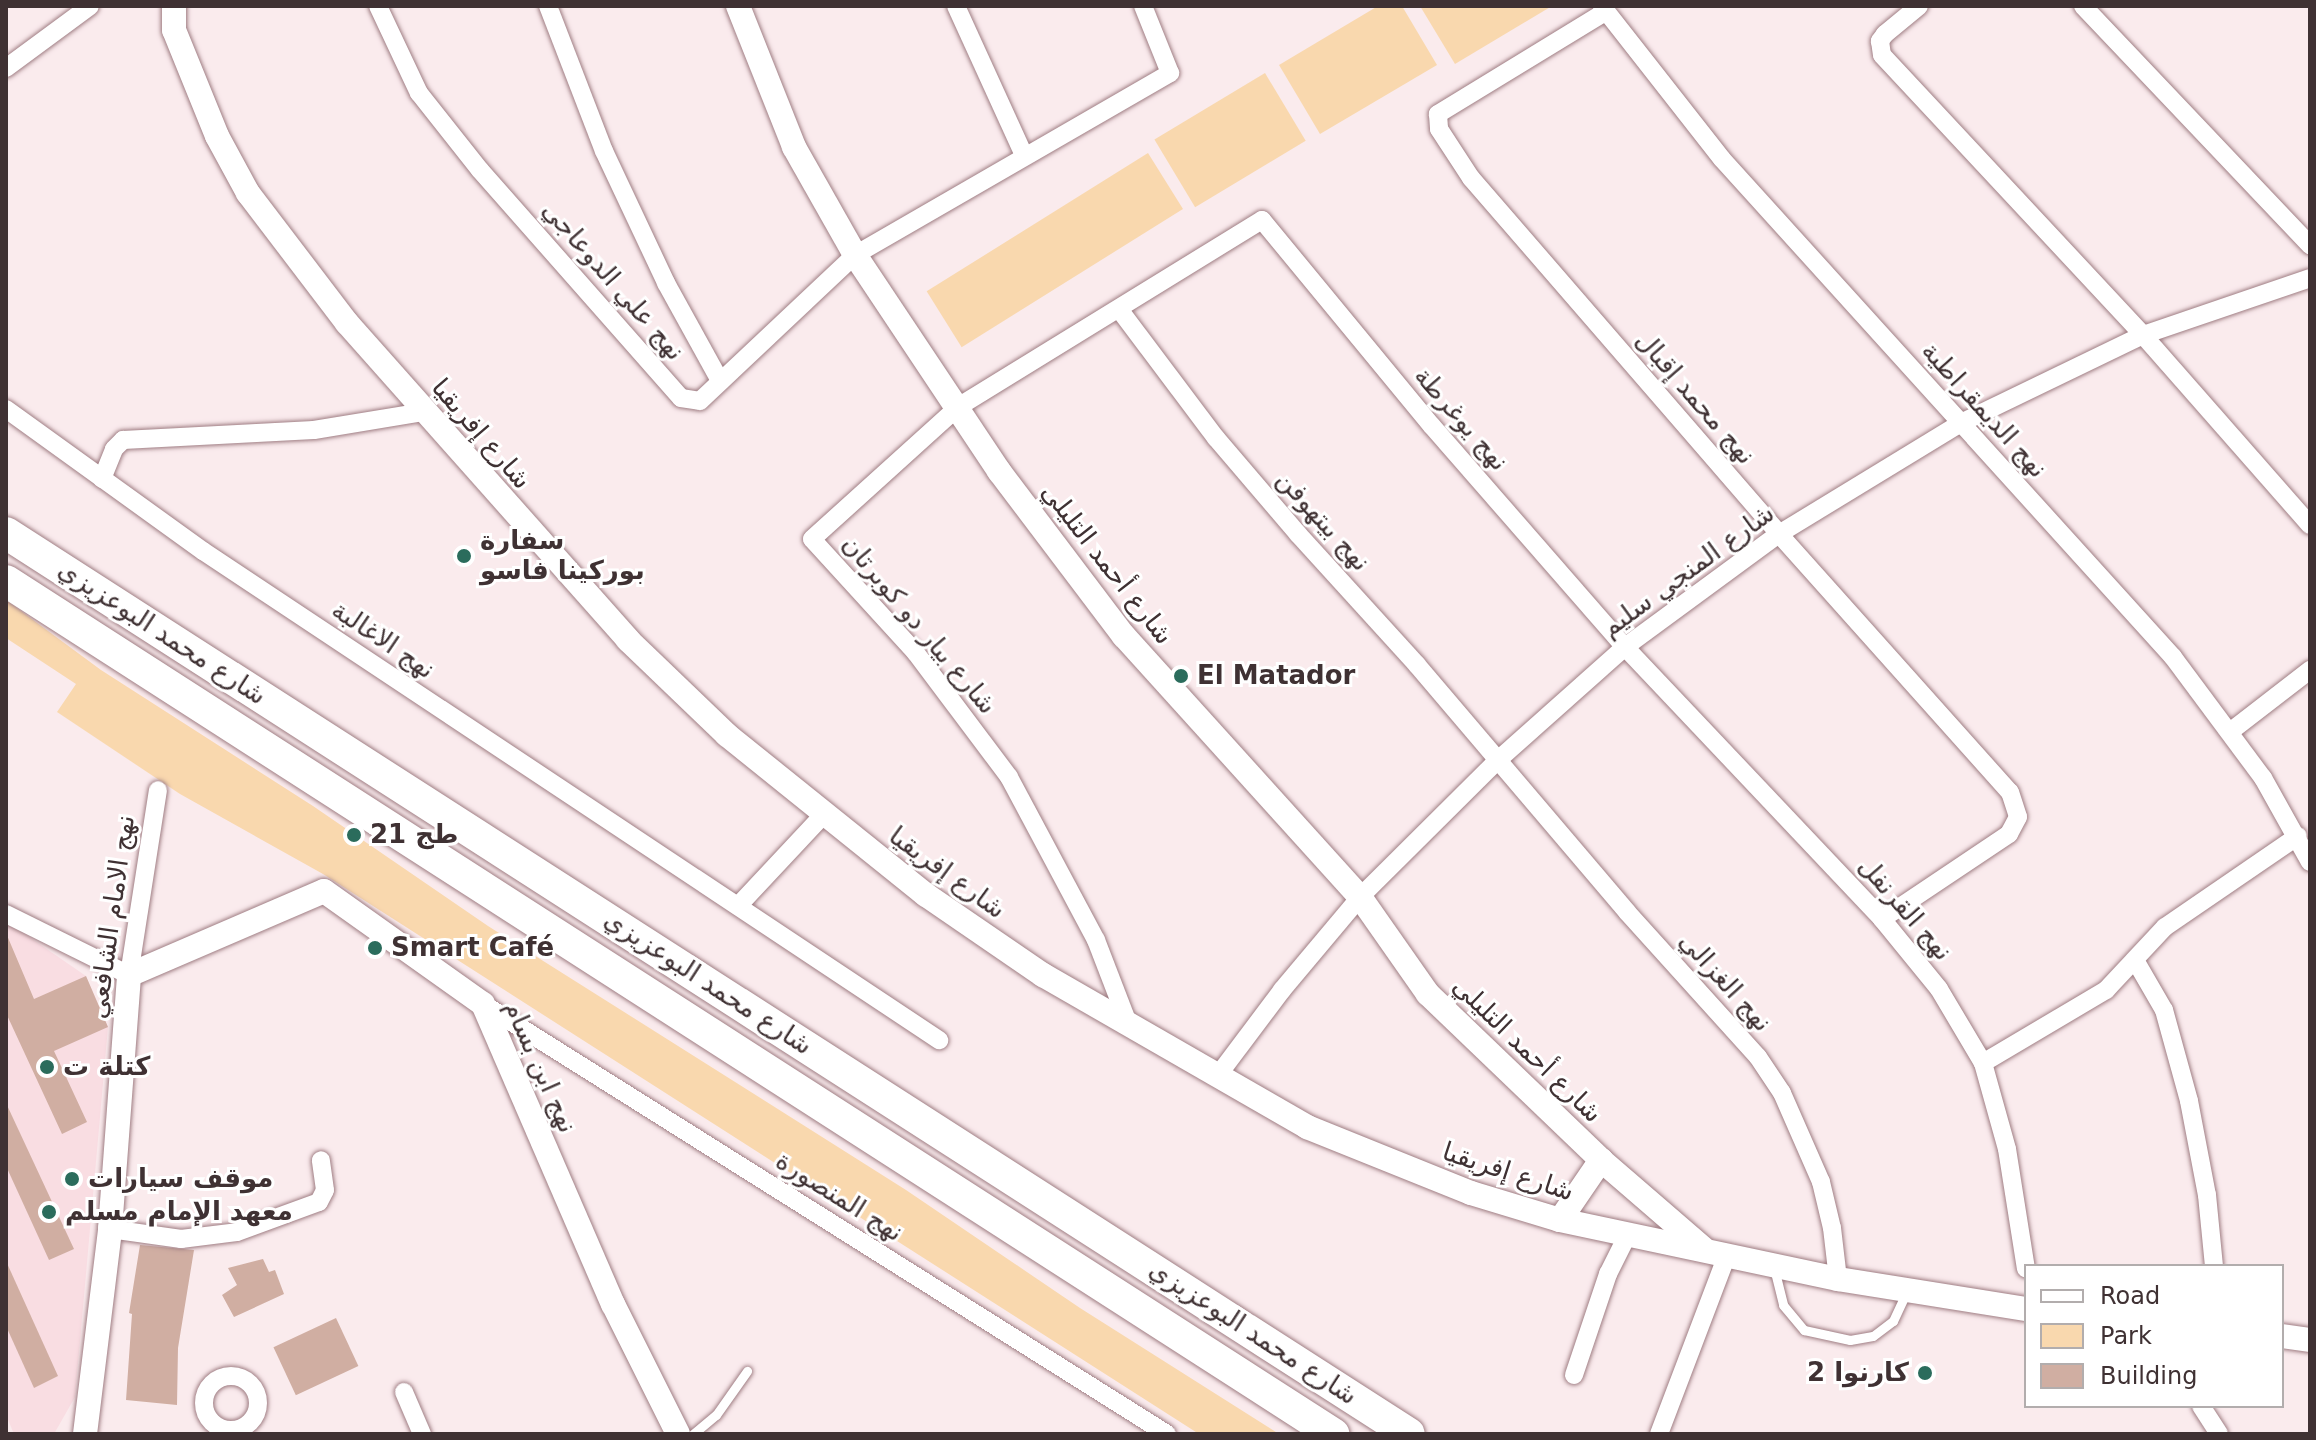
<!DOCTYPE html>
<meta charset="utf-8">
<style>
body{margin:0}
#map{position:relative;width:2316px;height:1440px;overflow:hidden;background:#faebed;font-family:"DejaVu Sans","Noto Sans Arabic",sans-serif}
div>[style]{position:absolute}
.built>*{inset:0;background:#f9dde2}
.green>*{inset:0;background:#f9d8ae;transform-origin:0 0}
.building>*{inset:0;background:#d0aea2;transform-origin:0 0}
.roads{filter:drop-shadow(0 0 2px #9f7d83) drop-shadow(0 0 2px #9f7d83)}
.lane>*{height:9px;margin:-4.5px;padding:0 4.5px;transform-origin:4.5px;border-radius:4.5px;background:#fff}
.street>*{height:18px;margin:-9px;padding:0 9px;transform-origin:9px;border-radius:9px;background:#fff}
.street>.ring{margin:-9px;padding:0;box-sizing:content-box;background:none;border:18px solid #fff;border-radius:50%}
.secondary>*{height:24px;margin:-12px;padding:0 12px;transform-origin:12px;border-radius:12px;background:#fff}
.highway>*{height:32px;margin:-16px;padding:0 16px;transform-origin:16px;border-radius:16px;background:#fff}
.dots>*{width:22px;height:22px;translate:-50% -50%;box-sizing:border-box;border:4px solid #fff;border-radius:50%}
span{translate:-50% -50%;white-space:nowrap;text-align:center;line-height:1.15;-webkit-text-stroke:6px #fff;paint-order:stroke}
.street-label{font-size:26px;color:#3f3133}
.poi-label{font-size:26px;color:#3f3133;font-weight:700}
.left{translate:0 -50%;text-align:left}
.right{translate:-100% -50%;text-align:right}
.frame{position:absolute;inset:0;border:8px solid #3f3133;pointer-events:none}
.legend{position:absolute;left:2024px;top:1264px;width:260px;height:144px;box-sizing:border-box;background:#fff;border:2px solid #b2adad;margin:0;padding:10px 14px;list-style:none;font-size:24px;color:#3f3133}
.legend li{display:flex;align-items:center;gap:16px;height:40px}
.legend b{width:40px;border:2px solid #b2adad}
</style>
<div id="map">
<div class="built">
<div style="clip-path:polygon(6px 921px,86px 976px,108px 1027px,75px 1397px,54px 1434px,14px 1434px,6px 1415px)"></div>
</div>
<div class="green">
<div style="clip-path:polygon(1378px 6px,1402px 6px,1437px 65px,1320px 134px,1279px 65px)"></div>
<div style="clip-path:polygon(1420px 6px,1552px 6px,1455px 64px)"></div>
<div style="left:1265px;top:73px;width:79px;height:129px;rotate:59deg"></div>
<div style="left:1148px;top:153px;width:66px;height:261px;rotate:58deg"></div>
<div style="clip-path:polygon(6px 600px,101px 670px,313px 806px,488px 926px,906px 1190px,1080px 1308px,1279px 1434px,1199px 1434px,323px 874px,180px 794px,57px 712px,76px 684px,6px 638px)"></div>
</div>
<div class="building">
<div style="clip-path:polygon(6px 933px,34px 999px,86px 976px,108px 1027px,54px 1051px,87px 1122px,62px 1134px,6px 1013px)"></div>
<div style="clip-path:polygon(6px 1103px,74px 1249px,49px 1260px,6px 1166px)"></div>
<div style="clip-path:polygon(140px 1245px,194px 1250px,178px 1348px,177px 1405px,126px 1400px,132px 1314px,129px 1313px)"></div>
<div style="clip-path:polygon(263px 1259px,269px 1272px,275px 1270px,284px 1294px,234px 1317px,222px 1295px,237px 1285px,228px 1268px)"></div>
<div style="clip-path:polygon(6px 1261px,58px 1376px,34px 1388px,6px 1326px)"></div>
<div style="left:336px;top:1318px;width:53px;height:69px;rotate:65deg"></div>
</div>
<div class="roads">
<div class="lane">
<div style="left:1774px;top:1268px;width:38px;rotate:76deg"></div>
<div style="left:1783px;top:1305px;width:33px;rotate:50deg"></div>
<div style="left:1804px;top:1330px;width:47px;rotate:12.3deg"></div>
<div style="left:1850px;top:1340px;width:23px;rotate:-10deg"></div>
<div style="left:1873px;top:1336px;width:25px;rotate:-37deg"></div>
<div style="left:1893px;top:1321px;width:31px;rotate:-65deg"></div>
<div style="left:693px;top:1434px;width:30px;rotate:-40deg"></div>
<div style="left:716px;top:1415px;width:54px;rotate:-54.8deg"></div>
</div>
<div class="street">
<div style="left:378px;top:6px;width:96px;rotate:64.8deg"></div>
<div style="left:419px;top:93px;width:98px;rotate:51.6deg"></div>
<div style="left:480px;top:170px;width:304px;rotate:48.6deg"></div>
<div style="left:681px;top:398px;width:19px;rotate:9deg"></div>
<div style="left:700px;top:401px;width:213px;rotate:-43.3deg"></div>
<div style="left:855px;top:255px;width:364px;rotate:-30deg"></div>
<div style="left:1170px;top:73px;width:72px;rotate:-111.9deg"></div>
<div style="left:548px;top:6px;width:155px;rotate:68.9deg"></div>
<div style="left:604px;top:151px;width:146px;rotate:64.8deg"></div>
<div style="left:666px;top:283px;width:112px;rotate:61.1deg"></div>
<div style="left:956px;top:6px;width:164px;rotate:65.5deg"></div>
<div style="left:1602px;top:6px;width:194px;rotate:51.9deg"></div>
<div style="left:1722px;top:159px;width:672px;rotate:47.84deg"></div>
<div style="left:2173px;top:657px;width:151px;rotate:53.4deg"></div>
<div style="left:2263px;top:778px;width:96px;rotate:60.8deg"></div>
<div style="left:1919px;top:6px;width:44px;rotate:140.5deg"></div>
<div style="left:1885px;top:34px;width:9px;rotate:126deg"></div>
<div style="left:1880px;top:41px;width:14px;rotate:82deg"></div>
<div style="left:1882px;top:55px;width:383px;rotate:47deg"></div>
<div style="left:2143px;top:335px;width:253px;rotate:48.7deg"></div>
<div style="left:2083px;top:6px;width:330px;rotate:46.5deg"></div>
<div style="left:1605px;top:12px;width:196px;rotate:148.6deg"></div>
<div style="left:1438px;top:114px;width:15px;rotate:86deg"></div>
<div style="left:1439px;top:129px;width:59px;rotate:56.9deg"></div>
<div style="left:1471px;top:178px;width:471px;rotate:49.1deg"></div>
<div style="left:1779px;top:534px;width:346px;rotate:48.2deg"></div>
<div style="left:2010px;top:792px;width:26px;rotate:72deg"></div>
<div style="left:2018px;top:817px;width:19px;rotate:118deg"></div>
<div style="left:2009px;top:834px;width:153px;rotate:146.2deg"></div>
<div style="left:6px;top:68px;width:104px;rotate:-36.4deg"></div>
<div style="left:1119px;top:309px;width:161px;rotate:53.1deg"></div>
<div style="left:1216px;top:438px;width:126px;rotate:49.5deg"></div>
<div style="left:1298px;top:534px;width:177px;rotate:47.7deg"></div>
<div style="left:1417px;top:665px;width:324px;rotate:49.6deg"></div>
<div style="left:1627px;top:912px;width:195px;rotate:47.9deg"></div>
<div style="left:1758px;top:1057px;width:43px;rotate:56.3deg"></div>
<div style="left:1782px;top:1093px;width:97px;rotate:66.3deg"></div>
<div style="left:1821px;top:1182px;width:47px;rotate:76.6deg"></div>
<div style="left:1832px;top:1228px;width:51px;rotate:83.3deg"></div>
<div style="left:6px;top:409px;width:243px;rotate:35.8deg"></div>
<div style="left:203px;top:551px;width:884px;rotate:33.6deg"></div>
<div style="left:102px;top:479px;width:32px;rotate:-68deg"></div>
<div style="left:114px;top:449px;width:13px;rotate:-45deg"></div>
<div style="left:123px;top:440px;width:191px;rotate:-3deg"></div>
<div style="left:314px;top:430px;width:110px;rotate:-9.4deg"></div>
<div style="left:2231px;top:731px;width:100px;rotate:-37.7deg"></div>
<div style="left:738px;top:906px;width:126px;rotate:-46.9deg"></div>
<div style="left:6px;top:914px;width:137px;rotate:26.4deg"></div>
<div style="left:129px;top:975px;width:187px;rotate:-81.1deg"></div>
<div style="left:2135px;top:960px;width:58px;rotate:59.9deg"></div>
<div style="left:2164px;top:1010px;width:94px;rotate:74.6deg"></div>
<div style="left:2189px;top:1101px;width:96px;rotate:79.2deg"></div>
<div style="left:2207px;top:1195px;width:71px;rotate:84.4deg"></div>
<div style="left:483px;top:1004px;width:808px;rotate:32.16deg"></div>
<div style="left:1128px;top:1023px;width:89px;rotate:-111.1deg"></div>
<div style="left:1096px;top:940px;width:185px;rotate:-118.1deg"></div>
<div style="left:1009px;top:777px;width:155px;rotate:-126.9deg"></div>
<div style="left:916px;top:653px;width:154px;rotate:-132.4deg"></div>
<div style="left:812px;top:539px;width:197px;rotate:-42.1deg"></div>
<div style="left:958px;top:407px;width:357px;rotate:-31.6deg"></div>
<div style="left:1262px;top:220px;width:267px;rotate:50.5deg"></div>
<div style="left:1432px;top:426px;width:293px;rotate:48.9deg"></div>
<div style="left:1625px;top:647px;width:374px;rotate:46.6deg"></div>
<div style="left:1882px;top:919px;width:90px;rotate:50.8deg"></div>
<div style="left:1939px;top:989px;width:86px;rotate:59.3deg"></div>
<div style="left:1983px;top:1063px;width:89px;rotate:74.4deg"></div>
<div style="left:2007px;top:1149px;width:121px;rotate:81deg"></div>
<div style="left:1983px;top:1063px;width:143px;rotate:-30.7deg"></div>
<div style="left:2106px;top:990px;width:86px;rotate:-46.9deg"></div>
<div style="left:2165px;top:927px;width:161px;rotate:-34.4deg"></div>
<div style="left:1219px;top:1074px;width:105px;rotate:-53.1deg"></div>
<div style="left:1282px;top:990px;width:121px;rotate:-50deg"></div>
<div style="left:1360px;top:897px;width:194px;rotate:-44.8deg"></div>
<div style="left:1498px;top:760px;width:170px;rotate:-41.7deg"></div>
<div style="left:1625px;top:647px;width:191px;rotate:-36.3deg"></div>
<div style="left:1779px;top:534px;width:213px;rotate:-31.4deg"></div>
<div style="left:1961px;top:423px;width:202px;rotate:-25.8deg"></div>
<div style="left:2143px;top:335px;width:176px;rotate:-18.8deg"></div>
<div style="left:110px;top:1229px;width:72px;rotate:8deg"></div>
<div style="left:181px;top:1239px;width:56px;rotate:-7.1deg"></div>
<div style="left:237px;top:1232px;width:87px;rotate:-20.1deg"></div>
<div style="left:319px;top:1202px;width:13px;rotate:-63deg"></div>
<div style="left:325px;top:1190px;width:30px;rotate:-98deg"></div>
<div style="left:1574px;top:1375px;width:107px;rotate:-71.4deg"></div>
<div style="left:1608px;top:1274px;width:45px;rotate:-63.4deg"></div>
<div class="ring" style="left:204px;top:1376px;width:36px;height:36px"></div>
<div style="left:404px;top:1392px;width:46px;rotate:66.8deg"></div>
<div style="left:2201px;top:1406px;width:33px;rotate:57deg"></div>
<div style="left:1659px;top:1434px;width:191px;rotate:-69.2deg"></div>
</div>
<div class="secondary">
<div style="left:174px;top:6px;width:24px;rotate:90deg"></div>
<div style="left:174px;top:30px;width:114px;rotate:67.9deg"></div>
<div style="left:217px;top:136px;width:65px;rotate:61.5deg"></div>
<div style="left:248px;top:193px;width:163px;rotate:52.7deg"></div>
<div style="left:347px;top:323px;width:424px;rotate:48.4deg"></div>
<div style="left:628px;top:640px;width:137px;rotate:43.8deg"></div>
<div style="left:727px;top:735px;width:255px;rotate:38.8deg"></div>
<div style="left:926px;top:895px;width:142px;rotate:34.4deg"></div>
<div style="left:1043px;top:975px;width:305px;rotate:29.9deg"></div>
<div style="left:1307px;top:1127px;width:177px;rotate:21.9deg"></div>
<div style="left:1471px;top:1193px;width:93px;rotate:16.9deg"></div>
<div style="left:1560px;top:1220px;width:284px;rotate:12deg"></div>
<div style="left:1838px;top:1279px;width:190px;rotate:9.1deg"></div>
<div style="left:738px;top:6px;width:152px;rotate:68.3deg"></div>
<div style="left:794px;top:147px;width:124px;rotate:60.5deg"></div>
<div style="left:855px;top:255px;width:260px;rotate:56.3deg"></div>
<div style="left:999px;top:471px;width:207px;rotate:52.9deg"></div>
<div style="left:1124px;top:636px;width:352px;rotate:47.9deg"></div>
<div style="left:1360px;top:897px;width:118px;rotate:55deg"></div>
<div style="left:1428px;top:994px;width:240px;rotate:43.8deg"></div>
<div style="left:1601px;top:1160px;width:135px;rotate:40.8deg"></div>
<div style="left:1560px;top:1220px;width:73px;rotate:-55.7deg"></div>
<div style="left:2282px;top:1336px;width:28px;rotate:8deg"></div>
<div style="left:85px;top:1434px;width:207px;rotate:-83deg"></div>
<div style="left:110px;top:1229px;width:255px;rotate:-85.7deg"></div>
<div style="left:129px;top:975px;width:212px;rotate:-23.3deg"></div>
<div style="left:324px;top:891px;width:195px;rotate:35.4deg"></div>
<div style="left:483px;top:1004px;width:327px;rotate:66.6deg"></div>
<div style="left:613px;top:1304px;width:145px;rotate:63.4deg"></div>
</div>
<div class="highway">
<div style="left:6px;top:533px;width:1667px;rotate:32.71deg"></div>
<div style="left:6px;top:581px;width:1578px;rotate:32.73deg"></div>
</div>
</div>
<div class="dots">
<div style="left:464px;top:556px;background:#2b6c5c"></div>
<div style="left:1181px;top:676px;background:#2b6c5c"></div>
<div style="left:354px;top:835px;background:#2b6c5c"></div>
<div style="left:375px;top:948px;background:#2b6c5c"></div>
<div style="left:47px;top:1067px;background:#2b6c5c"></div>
<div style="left:72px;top:1179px;background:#2b6c5c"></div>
<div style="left:49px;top:1212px;background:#2b6c5c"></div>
<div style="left:1925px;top:1373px;background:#2b6c5c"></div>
</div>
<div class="street-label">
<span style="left:613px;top:281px;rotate:49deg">نهج علي الدوعاجي</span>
<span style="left:1695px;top:398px;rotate:49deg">نهج محمد إقبال</span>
<span style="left:1984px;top:410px;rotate:48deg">نهج الديمقراطية</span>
<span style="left:1461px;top:419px;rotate:49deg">نهج يوغرطة</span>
<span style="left:481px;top:434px;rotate:49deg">شارع إفريقيا</span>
<span style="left:1323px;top:521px;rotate:48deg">نهج بيتهوفن</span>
<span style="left:1107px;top:564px;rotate:52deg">شارع أحمد التليلي</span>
<span style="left:1688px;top:571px;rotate:-36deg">شارع المنجي سليم</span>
<span style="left:919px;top:625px;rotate:50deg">شارع بيار دو كوبرتان</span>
<span style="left:162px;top:633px;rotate:33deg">شارع محمد البوعزيزي</span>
<span style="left:383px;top:640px;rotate:34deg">نهج الاغالبة</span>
<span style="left:947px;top:873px;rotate:36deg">شارع إفريقيا</span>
<span style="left:1905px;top:909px;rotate:49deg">نهج القرنفل</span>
<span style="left:112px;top:917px;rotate:-82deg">نهج الامام الشافعي</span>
<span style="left:1725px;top:982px;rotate:48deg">نهج الغزالي</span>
<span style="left:708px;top:983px;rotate:33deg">شارع محمد البوعزيزي</span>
<span style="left:1527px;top:1050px;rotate:44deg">شارع أحمد التليلي</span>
<span style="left:540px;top:1067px;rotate:66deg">نهج ابن بسام</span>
<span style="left:1508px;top:1172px;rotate:18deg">شارع إفريقيا</span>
<span style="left:839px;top:1197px;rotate:32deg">نهج المنصورة</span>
<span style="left:1253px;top:1333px;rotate:33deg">شارع محمد البوعزيزي</span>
</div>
<div class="poi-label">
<span class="left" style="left:480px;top:556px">سفارة<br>بوركينا فاسو</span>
<span class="left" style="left:1197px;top:676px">El Matador</span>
<span class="left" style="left:370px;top:835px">طج 21</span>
<span class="left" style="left:391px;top:948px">Smart Café</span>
<span class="left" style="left:63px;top:1067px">كتلة ت</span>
<span class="left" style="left:88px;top:1179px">موقف سيارات</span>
<span class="left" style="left:65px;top:1212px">معهد الإمام مسلم</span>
<span class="right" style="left:1909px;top:1373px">كارنوا 2</span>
</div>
<div class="frame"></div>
<ul class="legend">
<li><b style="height:10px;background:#fff"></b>Road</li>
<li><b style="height:22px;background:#f9d8ae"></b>Park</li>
<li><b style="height:22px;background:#d0aea2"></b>Building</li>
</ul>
</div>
